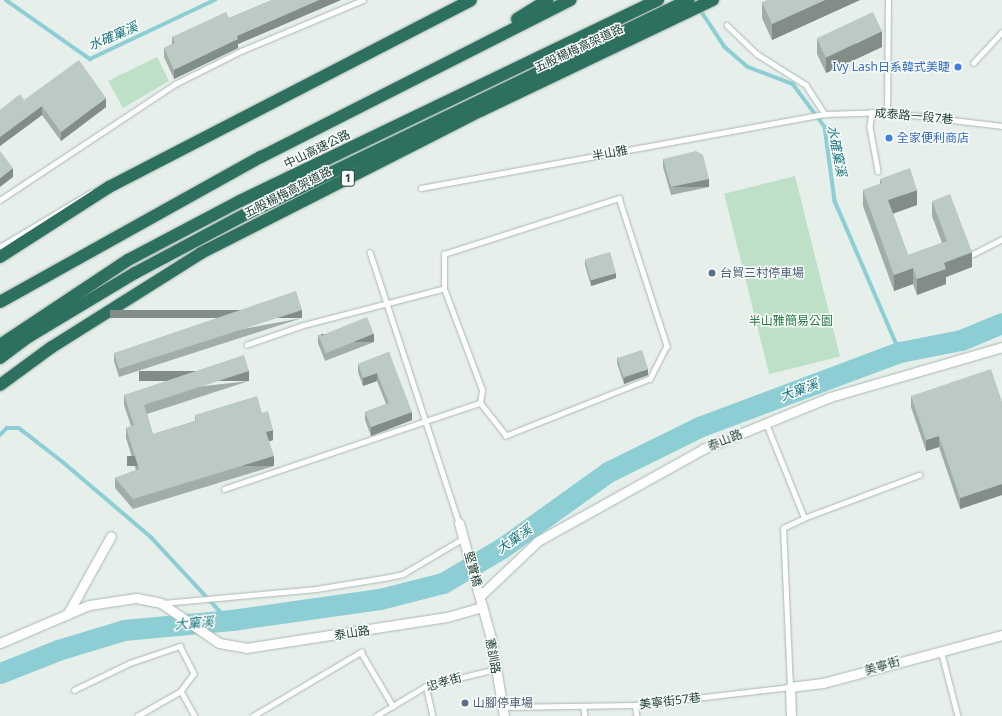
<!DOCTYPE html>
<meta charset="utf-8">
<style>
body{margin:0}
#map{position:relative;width:1002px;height:716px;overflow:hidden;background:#e6efea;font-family:"Noto Sans","Noto Sans TC",sans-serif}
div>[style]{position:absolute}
.green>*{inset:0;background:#bee0c6;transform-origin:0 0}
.stream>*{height:3.5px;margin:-1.75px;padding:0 1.75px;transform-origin:1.75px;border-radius:1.75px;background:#8dced5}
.river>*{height:21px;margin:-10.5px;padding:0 10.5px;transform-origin:10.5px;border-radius:10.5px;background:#8dced5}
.roads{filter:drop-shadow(0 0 1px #a8b8b1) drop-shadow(0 0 1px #a8b8b1)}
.lane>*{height:4.5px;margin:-2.25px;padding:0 2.25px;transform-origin:2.25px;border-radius:2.25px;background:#fff}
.street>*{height:9px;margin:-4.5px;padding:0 4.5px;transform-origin:4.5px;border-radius:4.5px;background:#fff}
.highway>*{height:12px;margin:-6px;padding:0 6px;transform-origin:6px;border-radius:6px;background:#2e705f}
.wall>*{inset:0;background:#a1aea8}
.shaded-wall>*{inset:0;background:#838d88;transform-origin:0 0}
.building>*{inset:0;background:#bbcac3;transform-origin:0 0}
.dots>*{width:11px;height:11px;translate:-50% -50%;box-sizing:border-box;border:2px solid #f7fbf9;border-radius:50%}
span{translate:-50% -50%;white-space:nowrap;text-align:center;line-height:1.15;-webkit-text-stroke:3px #f7fbf9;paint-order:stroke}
.shield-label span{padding:1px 3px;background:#f7fbf9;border:1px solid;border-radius:3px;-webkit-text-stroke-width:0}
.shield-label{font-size:11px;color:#234238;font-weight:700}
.street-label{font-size:12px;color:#234238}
.shop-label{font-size:12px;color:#366cbe}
.right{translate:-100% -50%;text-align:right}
.left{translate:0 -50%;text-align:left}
.service-label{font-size:12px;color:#4e5e75}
.park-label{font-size:12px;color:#2c7b46}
.water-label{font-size:13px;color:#1a7581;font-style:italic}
</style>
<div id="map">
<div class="green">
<div style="clip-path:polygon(157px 57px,169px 81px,123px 108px,108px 81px)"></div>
<div style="left:795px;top:176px;width:186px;height:73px;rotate:76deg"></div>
</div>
<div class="stream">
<div style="left:6px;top:0;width:103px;rotate:35.1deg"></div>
<div style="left:90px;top:59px;width:138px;rotate:-25.3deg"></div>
<div style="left:694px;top:0;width:56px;rotate:56.6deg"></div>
<div style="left:725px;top:47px;width:30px;rotate:41deg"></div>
<div style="left:748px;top:67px;width:48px;rotate:20.7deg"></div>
<div style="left:793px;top:84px;width:54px;rotate:53.3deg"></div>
<div style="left:825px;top:127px;width:75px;rotate:82.3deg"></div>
<div style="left:835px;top:201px;width:164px;rotate:66.7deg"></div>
<div style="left:0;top:435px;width:10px;rotate:-45deg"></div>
<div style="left:7px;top:428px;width:12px"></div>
<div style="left:19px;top:428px;width:56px;rotate:37.7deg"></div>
<div style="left:63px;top:462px;width:116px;rotate:40.4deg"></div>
<div style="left:151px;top:537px;width:113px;rotate:47.1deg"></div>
</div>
<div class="river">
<div style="left:0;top:673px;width:62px;rotate:-21.6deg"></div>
<div style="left:58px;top:650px;width:69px;rotate:-16.9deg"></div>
<div style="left:124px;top:630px;width:108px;rotate:-5.3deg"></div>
<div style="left:232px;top:620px;width:149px;rotate:-8.1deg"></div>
<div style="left:380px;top:599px;width:65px;rotate:-14.3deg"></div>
<div style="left:443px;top:583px;width:69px;rotate:-30.7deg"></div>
<div style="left:502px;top:548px;width:130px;rotate:-35.6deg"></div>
<div style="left:608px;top:472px;width:102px;rotate:-26.3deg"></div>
<div style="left:699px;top:427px;width:215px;rotate:-20.5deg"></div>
<div style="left:900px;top:352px;width:62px;rotate:-11.1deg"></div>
<div style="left:961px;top:340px;width:44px;rotate:-22.5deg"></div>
</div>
<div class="roads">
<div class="lane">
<div style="left:727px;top:25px;width:42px;rotate:44deg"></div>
<div style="left:757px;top:54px;width:58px;rotate:32.3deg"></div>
<div style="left:806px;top:85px;width:35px;rotate:57deg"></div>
<div style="left:973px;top:63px;width:42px;rotate:-46.9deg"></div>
<div style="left:872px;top:112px;width:15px;rotate:98deg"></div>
<div style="left:870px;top:127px;width:45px;rotate:79.7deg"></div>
<div style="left:887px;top:112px;width:112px;rotate:-89.5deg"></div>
<div style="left:421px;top:188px;width:411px;rotate:-10.4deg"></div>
<div style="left:825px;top:114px;width:62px;rotate:-1.8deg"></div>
<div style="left:887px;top:112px;width:116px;rotate:6.9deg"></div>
<div style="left:0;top:200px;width:210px;rotate:-33.5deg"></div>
<div style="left:175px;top:84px;width:74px;rotate:-26.6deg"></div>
<div style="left:241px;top:51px;width:132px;rotate:-22.7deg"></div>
<div style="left:0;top:247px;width:107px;rotate:-30.9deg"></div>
<div style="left:370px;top:252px;width:285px;rotate:71.8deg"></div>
<div style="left:973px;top:254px;width:33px;rotate:-27deg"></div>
<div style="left:444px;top:289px;width:35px;rotate:-90deg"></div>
<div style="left:444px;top:254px;width:184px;rotate:-17.7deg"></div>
<div style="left:619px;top:198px;width:156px;rotate:72deg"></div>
<div style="left:667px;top:346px;width:37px;rotate:117deg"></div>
<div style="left:650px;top:379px;width:155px;rotate:158.4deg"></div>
<div style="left:506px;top:436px;width:42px;rotate:-128.2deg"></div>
<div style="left:224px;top:489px;width:270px;rotate:-18.6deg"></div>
<div style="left:480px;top:403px;width:13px;rotate:-81deg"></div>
<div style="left:482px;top:390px;width:108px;rotate:-110.6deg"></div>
<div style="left:444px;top:289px;width:147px;rotate:165.4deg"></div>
<div style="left:302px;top:326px;width:58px;rotate:160.9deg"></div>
<div style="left:804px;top:518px;width:123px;rotate:-20.5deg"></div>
<div style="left:163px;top:603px;width:154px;rotate:-5.2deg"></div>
<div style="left:316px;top:589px;width:74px;rotate:-9.3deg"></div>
<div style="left:389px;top:577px;width:14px;rotate:-12deg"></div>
<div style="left:403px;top:574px;width:71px;rotate:-30.5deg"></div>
<div style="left:941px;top:650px;width:68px;rotate:75.6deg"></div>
<div style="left:426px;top:686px;width:31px;rotate:77deg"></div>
<div style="left:74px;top:690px;width:62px;rotate:-25.7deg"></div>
<div style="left:130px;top:663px;width:53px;rotate:-18.8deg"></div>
<div style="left:180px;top:646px;width:31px;rotate:63deg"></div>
<div style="left:194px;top:674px;width:21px;rotate:127deg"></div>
<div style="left:181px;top:691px;width:29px;rotate:61deg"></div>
<div style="left:635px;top:705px;width:11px;rotate:80deg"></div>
<div style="left:503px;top:707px;width:132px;rotate:-0.9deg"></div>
<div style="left:635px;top:705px;width:156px;rotate:-6.6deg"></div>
<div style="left:790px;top:687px;width:159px;rotate:-92.5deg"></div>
<div style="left:783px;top:528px;width:23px;rotate:-25deg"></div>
<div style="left:804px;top:518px;width:101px;rotate:-112deg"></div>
<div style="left:584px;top:709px;width:7px;rotate:82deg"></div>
<div style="left:137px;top:716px;width:51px;rotate:-29.6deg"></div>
<div style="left:253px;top:716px;width:126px;rotate:-30.7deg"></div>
<div style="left:361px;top:652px;width:63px;rotate:59.3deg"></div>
<div style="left:376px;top:716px;width:58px;rotate:-31deg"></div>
<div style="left:426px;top:686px;width:72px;rotate:-13.7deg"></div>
</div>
<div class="street">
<div style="left:459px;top:523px;width:119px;rotate:74.5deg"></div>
<div style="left:491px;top:638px;width:79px;rotate:80.5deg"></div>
<div style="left:480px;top:596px;width:80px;rotate:-43.5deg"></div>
<div style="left:538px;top:541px;width:189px;rotate:-29.1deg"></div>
<div style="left:703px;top:449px;width:137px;rotate:-22.3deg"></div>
<div style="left:830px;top:397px;width:179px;rotate:-16.2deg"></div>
<div style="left:67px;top:615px;width:90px;rotate:-60.9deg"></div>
<div style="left:0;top:643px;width:97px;rotate:-23.1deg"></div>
<div style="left:89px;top:605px;width:48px;rotate:-8.5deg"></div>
<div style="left:136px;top:598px;width:25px;rotate:11deg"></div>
<div style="left:161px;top:603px;width:70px;rotate:34.6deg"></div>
<div style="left:219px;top:643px;width:27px;rotate:10deg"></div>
<div style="left:246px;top:648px;width:203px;rotate:-8.8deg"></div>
<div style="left:447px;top:617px;width:37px;rotate:-16deg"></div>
<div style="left:791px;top:716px;width:29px;rotate:-92deg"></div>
<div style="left:790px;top:687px;width:33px;rotate:-7deg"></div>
<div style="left:823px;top:683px;width:185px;rotate:-15deg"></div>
</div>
<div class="highway">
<div style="left:517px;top:19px;width:36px;rotate:-32deg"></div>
<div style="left:0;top:257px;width:130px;rotate:-32.7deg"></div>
<div style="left:109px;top:187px;width:407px;rotate:-27.3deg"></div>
<div style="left:0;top:302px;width:299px;rotate:-29.1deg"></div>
<div style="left:261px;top:157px;width:347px;rotate:-26.9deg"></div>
<div style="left:23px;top:340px;width:131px;rotate:-30.9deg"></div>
<div style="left:135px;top:273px;width:128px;rotate:-28deg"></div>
<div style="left:248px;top:213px;width:489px;rotate:-25.8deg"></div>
<div style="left:0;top:345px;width:154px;rotate:-33.6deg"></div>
<div style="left:128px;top:260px;width:127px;rotate:-27.8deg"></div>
<div style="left:240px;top:201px;width:464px;rotate:-25.7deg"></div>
<div style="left:0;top:358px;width:38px;rotate:-37deg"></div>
<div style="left:0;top:385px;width:64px;rotate:-36.2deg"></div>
<div style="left:52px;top:347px;width:176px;rotate:-32.2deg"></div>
<div style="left:201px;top:253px;width:313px;rotate:-27deg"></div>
<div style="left:480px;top:111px;width:258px;rotate:-25.5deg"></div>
</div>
</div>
<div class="wall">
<div style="clip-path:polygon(272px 0,341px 0,238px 44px,238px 48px,174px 79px,164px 57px,164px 48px,172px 44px,172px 37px,229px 18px)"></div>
<div style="clip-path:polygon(860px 0,772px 40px,762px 18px,762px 2px)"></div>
<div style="clip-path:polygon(817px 38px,882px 47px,826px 73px,817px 54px)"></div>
<div style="clip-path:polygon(24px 100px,106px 107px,61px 141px,42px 115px,0 146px,0 110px)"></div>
<div style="clip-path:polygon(663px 159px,709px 187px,671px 195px,663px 167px)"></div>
<div style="clip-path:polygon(880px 179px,917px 205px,893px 214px,908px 255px,942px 243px,932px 216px,932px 201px,972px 267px,946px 277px,946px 284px,917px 295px,913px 284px,894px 291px,863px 206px,863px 190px,880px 184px)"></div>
<div style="clip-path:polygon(585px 259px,616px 278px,591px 286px,585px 265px)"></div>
<div style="clip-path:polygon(302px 318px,119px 377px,114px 361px,114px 353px)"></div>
<div style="clip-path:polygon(318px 335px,374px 342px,325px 361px,318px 343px)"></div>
<div style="clip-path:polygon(389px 352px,412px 420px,371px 436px,365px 420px,365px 412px,386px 404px,377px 381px,363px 386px,358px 372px,358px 364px)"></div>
<div style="clip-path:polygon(617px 357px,648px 375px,624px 384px,617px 363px)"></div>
<div style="clip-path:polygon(249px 381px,147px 414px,153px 434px,195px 421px,195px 415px,262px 413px,273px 440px,269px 442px,274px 466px,133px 509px,115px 488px,115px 478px,136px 470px,126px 438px,126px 428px,131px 426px,124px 405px,124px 395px)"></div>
<div style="clip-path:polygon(911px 396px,1002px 402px,1002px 495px,960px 509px,939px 447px,926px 451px,911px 407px)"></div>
</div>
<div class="shaded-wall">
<div style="clip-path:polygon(319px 0,341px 0,238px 44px,238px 48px,174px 79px,174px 70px,237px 36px)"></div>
<div style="clip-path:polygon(825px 0,860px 0,772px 40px,772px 24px)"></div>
<div style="clip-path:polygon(882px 31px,882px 47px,826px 73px,826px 58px)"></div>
<div style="clip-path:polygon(106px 98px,106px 107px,61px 141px,61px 132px)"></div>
<div style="clip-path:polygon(42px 106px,42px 115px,0 146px,0 137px)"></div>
<div style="clip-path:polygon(13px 168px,13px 177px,0 187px,0 178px)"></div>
<div style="left:709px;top:179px;width:8px;height:39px;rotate:90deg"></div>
<div style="clip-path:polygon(917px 190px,917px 205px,888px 215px,888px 200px)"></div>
<div style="clip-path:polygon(972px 252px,972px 267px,946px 277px,946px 284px,917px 295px,917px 279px,944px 263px)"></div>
<div style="clip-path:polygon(913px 268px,913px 284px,894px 291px,894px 275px)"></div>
<div style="clip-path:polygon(616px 273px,616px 278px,591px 286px,591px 280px)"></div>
<div style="left:302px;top:310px;width:8px;height:192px;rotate:90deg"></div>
<div style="left:374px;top:334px;width:8px;height:53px;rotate:90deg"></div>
<div style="clip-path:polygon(648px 369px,648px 375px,624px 384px,624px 378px)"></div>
<div style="left:249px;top:371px;width:10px;height:110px;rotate:90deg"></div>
<div style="clip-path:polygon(377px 373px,377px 381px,363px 386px,363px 378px)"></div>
<div style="clip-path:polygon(412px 412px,412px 420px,371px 436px,371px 427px)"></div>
<div style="clip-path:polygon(273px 430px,273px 440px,266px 442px,266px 432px)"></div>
<div style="clip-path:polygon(939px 436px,939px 447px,926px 451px,926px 440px)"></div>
<div style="left:274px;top:456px;width:10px;height:147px;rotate:90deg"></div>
<div style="clip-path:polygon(1002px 484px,1002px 495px,960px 509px,960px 498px)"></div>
</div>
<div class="building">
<div style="clip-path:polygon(272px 0,319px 0,237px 36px,238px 39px,174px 70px,164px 48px,175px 43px,172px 37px,226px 12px,229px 18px)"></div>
<div style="clip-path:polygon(768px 0,825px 0,772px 24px,762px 2px)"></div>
<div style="left:873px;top:12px;width:21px;height:62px;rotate:65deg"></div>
<div style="clip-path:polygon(79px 60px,106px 98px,61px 132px,42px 106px,0 137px,0 110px,20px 94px,24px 100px)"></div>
<div style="clip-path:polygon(0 151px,13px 168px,0 178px)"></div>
<div style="clip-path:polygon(696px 151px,703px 155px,709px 179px,671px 187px,663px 159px)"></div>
<div style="clip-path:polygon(910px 168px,917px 190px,888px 200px,908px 255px,947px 241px,932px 201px,950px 194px,972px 252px,944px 263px,946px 269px,917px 279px,913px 268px,894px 275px,863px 190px,882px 183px,880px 179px)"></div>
<div style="left:610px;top:252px;width:22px;height:26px;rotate:74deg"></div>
<div style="clip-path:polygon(296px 291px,302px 310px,119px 369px,114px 353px)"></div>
<div style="left:367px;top:317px;width:18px;height:52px;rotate:68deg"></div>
<div style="left:642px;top:350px;width:20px;height:26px;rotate:72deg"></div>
<div style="clip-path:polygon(389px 352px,412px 412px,371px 427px,365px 412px,389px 403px,377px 373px,363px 378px,358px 364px)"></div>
<div style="clip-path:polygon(244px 355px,249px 371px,144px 405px,153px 434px,196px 421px,195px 415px,257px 396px,262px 413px,268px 411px,273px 430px,266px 432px,274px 456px,133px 499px,115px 478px,139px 469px,126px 428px,134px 425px,124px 395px)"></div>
<div style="clip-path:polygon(991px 369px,1002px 402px,1002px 484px,960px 498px,939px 436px,926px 440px,911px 396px)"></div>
</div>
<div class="dots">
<div style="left:958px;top:67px;background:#3f7fe0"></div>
<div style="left:889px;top:138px;background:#3f7fe0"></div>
<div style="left:712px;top:273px;background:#5c6f8a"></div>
<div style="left:465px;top:703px;background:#5c6f8a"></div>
</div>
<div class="shield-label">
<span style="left:348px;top:178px">1</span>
</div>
<div class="street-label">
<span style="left:579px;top:48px;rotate:-25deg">五股楊梅高架道路</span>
<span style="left:914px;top:116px;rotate:5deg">成泰路一段7巷</span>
<span style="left:317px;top:149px;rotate:-26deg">中山高速公路</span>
<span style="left:610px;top:153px;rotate:-10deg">半山雅</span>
<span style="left:288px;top:192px;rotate:-27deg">五股楊梅高架道路</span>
<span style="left:725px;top:440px;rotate:-22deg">泰山路</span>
<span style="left:473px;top:569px;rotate:75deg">堅實橋</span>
<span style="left:352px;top:633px;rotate:-9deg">泰山路</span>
<span style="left:493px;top:656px;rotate:80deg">憲訓路</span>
<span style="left:882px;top:666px;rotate:-16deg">美寧街</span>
<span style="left:444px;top:682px;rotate:-16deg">忠孝街</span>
<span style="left:670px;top:701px;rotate:-7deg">美寧街57巷</span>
</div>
<div class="shop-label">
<span class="right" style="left:950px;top:67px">Ivy Lash日系韓式美睫</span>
<span class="left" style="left:897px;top:138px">全家便利商店</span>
</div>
<div class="service-label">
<span class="left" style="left:720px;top:273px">台貿三村停車場</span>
<span class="left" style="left:473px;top:703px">山腳停車場</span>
</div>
<div class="park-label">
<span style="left:791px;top:321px">半山雅簡易公園</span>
</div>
<div class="water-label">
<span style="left:113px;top:36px;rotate:-23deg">水確窠溪</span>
<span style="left:837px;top:151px;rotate:79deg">水確窠溪</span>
<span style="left:799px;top:390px;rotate:-20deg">大窠溪</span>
<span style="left:514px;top:539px;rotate:-35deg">大窠溪</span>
<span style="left:194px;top:623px;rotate:-5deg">大窠溪</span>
</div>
</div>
